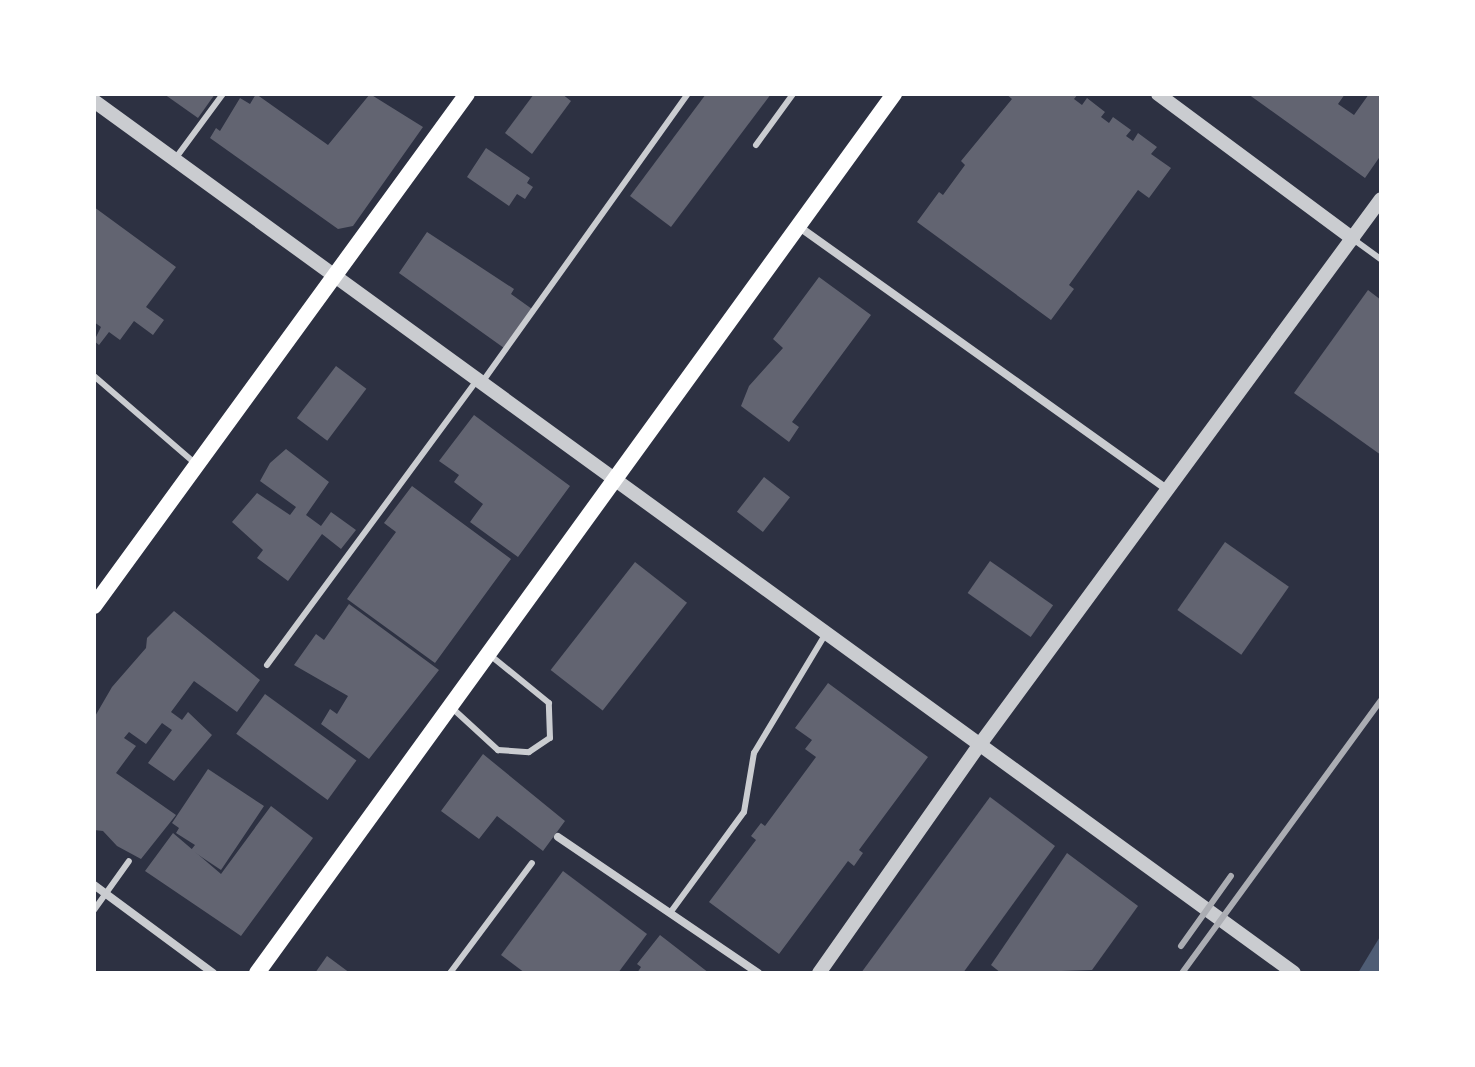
<!DOCTYPE html>
<style>
body{margin:0}
#map{position:relative;width:1475px;height:1067px;overflow:hidden;background:#2d3142;font-family:"DM Sans",sans-serif}
div>[style]{position:absolute}
.water>*{inset:0;background:#4f5d75}
.building>*{inset:0;background:#626471;transform-origin:0 0}
.service>*{height:6px;margin:-3px;padding:0 3px;transform-origin:3px;border-radius:3px;background:#caccd0}
.minor>*{height:8px;margin:-4px;padding:0 4px;transform-origin:4px;border-radius:4px;background:#caccd0}
.tertiary>*{height:14px;margin:-7px;padding:0 7px;transform-origin:7px;border-radius:7px;background:#caccd0}
.secondary>*{height:16px;margin:-8px;padding:0 8px;transform-origin:8px;border-radius:8px;background:#fff}
.rail>*{height:6px;margin:-3px;padding:0 3px;transform-origin:3px;border-radius:3px;background:#abadb3}
span{translate:-50% -50%;white-space:nowrap;text-align:center;line-height:1.15;-webkit-text-stroke:6px #fff;paint-order:stroke}
.frame{position:absolute;inset:0;border:96px solid #fff;pointer-events:none}
</style>
<div id="map">
<div class="water">
<div style="clip-path:polygon(1381px 935px,1381px 973px,1358px 973px)"></div>
</div>
<div class="building">
<div style="clip-path:polygon(164px 94px,215px 94px,198px 118px)"></div>
<div style="clip-path:polygon(256px 94px,328px 145px,370px 94px,423px 127px,353px 226px,338px 229px,210px 138px,216px 128px,220px 131px,240px 98px,250px 104px)"></div>
<div style="clip-path:polygon(534px 94px,562px 94px,571px 101px,532px 154px,505px 133px)"></div>
<div style="clip-path:polygon(706px 94px,771px 94px,671px 227px,630px 196px)"></div>
<div style="clip-path:polygon(1006px 94px,1078px 94px,1074px 99px,1082px 105px,1087px 98px,1105px 112px,1101px 117px,1109px 123px,1113px 117px,1131px 130px,1126px 136px,1133px 141px,1138px 133px,1157px 147px,1151px 154px,1171px 168px,1149px 198px,1138px 190px,1069px 285px,1074px 289px,1051px 320px,917px 222px,939px 192px,943px 195px,965px 165px,961px 161px,1012px 99px)"></div>
<div style="clip-path:polygon(1248px 94px,1345px 94px,1338px 104px,1354px 115px,1369px 94px,1381px 94px,1381px 155px,1365px 178px)"></div>
<div style="clip-path:polygon(486px 148px,530px 178px,527px 183px,533px 187px,525px 199px,517px 194px,509px 206px,467px 177px)"></div>
<div style="clip-path:polygon(94px 207px,176px 267px,146px 307px,164px 320px,153px 335px,134px 321px,120px 340px,109px 332px,99px 345px,94px 341px,101px 327px,94px 322px)"></div>
<div style="clip-path:polygon(427px 232px,514px 289px,511px 294px,532px 309px,504px 348px,399px 273px)"></div>
<div style="clip-path:polygon(819px 277px,871px 315px,792px 422px,799px 427px,789px 442px,741px 406px,749px 386px,783px 348px,773px 339px)"></div>
<div style="clip-path:polygon(1368px 290px,1381px 300px,1381px 455px,1294px 393px)"></div>
<div style="left:336px;top:366px;width:38px;height:65px;rotate:37deg"></div>
<div style="clip-path:polygon(474px 415px,570px 486px,518px 557px,470px 522px,483px 504px,454px 482px,459px 475px,439px 461px)"></div>
<div style="clip-path:polygon(286px 449px,329px 482px,306px 515px,321px 526px,331px 512px,356px 530px,341px 549px,322px 534px,288px 581px,257px 558px,263px 550px,232px 522px,257px 493px,290px 515px,296px 507px,260px 481px,270px 463px)"></div>
<div style="left:764px;top:477px;width:33px;height:44px;rotate:38deg"></div>
<div style="clip-path:polygon(412px 486px,511px 559px,435px 663px,347px 599px,396px 532px,384px 523px)"></div>
<div style="left:1225px;top:542px;width:78px;height:83px;rotate:35deg"></div>
<div style="left:990px;top:561px;width:77px;height:39px;rotate:35deg"></div>
<div style="left:635px;top:562px;width:66px;height:137px;rotate:38deg"></div>
<div style="clip-path:polygon(349px 604px,439px 670px,369px 759px,321px 724px,330px 709px,337px 714px,348px 696px,294px 665px,316px 634px,324px 640px)"></div>
<div style="clip-path:polygon(174px 611px,260px 680px,237px 712px,194px 681px,171px 712px,182px 720px,188px 712px,212px 735px,174px 781px,148px 763px,172px 730px,162px 723px,146px 744px,129px 732px,124px 738px,136px 746px,116px 773px,176px 815px,141px 859px,117px 846px,103px 831px,94px 830px,94px 718px,112px 687px,146px 648px,147px 638px)"></div>
<div style="clip-path:polygon(828px 683px,928px 757px,859px 850px,863px 853px,854px 866px,848px 861px,779px 954px,709px 902px,756px 840px,751px 836px,761px 823px,765px 826px,816px 757px,805px 749px,812px 740px,795px 728px)"></div>
<div style="left:265px;top:694px;width:113px;height:49px;rotate:36deg"></div>
<div style="clip-path:polygon(483px 754px,565px 821px,543px 851px,497px 816px,479px 839px,441px 811px)"></div>
<div style="clip-path:polygon(208px 769px,264px 806px,221px 870px,191px 850px,195px 845px,176px 833px,179px 828px,172px 823px)"></div>
<div style="clip-path:polygon(990px 797px,1055px 846px,963px 973px,861px 973px)"></div>
<div style="clip-path:polygon(271px 806px,313px 838px,241px 936px,145px 871px,173px 833px,221px 874px)"></div>
<div style="clip-path:polygon(1067px 853px,1138px 906px,1092px 970px,1001px 973px,991px 965px)"></div>
<div style="clip-path:polygon(563px 871px,647px 934px,618px 973px,525px 973px,501px 955px)"></div>
<div style="clip-path:polygon(660px 935px,709px 973px,637px 973px,641px 967px,637px 964px)"></div>
<div style="clip-path:polygon(327px 956px,350px 973px,315px 973px)"></div>
</div>
<div class="service">
<div style="left:756px;top:145px;width:63px;rotate:-54deg"></div>
<div style="left:175px;top:159px;width:81px;rotate:-53.6deg"></div>
<div style="left:1353px;top:239px;width:34px;rotate:36deg"></div>
<div style="left:94px;top:376px;width:135px;rotate:40.8deg"></div>
<div style="left:483px;top:381px;width:353px;rotate:-54.5deg"></div>
<div style="left:267px;top:665px;width:354px;rotate:-53.6deg"></div>
<div style="left:451px;top:707px;width:64px;rotate:42.5deg"></div>
<div style="left:498px;top:750px;width:31px;rotate:4deg"></div>
<div style="left:529px;top:752px;width:25px;rotate:-34deg"></div>
<div style="left:550px;top:738px;width:35px;rotate:-92deg"></div>
<div style="left:549px;top:703px;width:76px;rotate:-140.9deg"></div>
<div style="left:94px;top:910px;width:60px;rotate:-54.5deg"></div>
<div style="left:670px;top:913px;width:125px;rotate:-53.8deg"></div>
<div style="left:744px;top:812px;width:60px;rotate:-80.4deg"></div>
<div style="left:754px;top:753px;width:138px;rotate:-59deg"></div>
<div style="left:450px;top:973px;width:137px;rotate:-53.3deg"></div>
</div>
<div class="minor">
<div style="left:798px;top:226px;width:455px;rotate:35.5deg"></div>
<div style="left:558px;top:837px;width:242px;rotate:34.2deg"></div>
<div style="left:94px;top:885px;width:148px;rotate:36.5deg"></div>
</div>
<div class="tertiary">
<div style="left:1158px;top:94px;width:243px;rotate:36.6deg"></div>
<div style="left:94px;top:101px;width:1483px;rotate:36deg"></div>
<div style="left:819px;top:973px;width:276px;rotate:-54.9deg"></div>
<div style="left:978px;top:747px;width:680px;rotate:-53.67deg"></div>
</div>
<div class="secondary">
<div style="left:94px;top:606px;width:633px;rotate:-53.93deg"></div>
<div style="left:257px;top:973px;width:1086px;rotate:-54.07deg"></div>
</div>
<div class="rail">
<div style="left:1181px;top:946px;width:86px;rotate:-54.5deg"></div>
<div style="left:1182px;top:973px;width:338px;rotate:-53.9deg"></div>
</div>
<div class="frame"></div>
</div>
